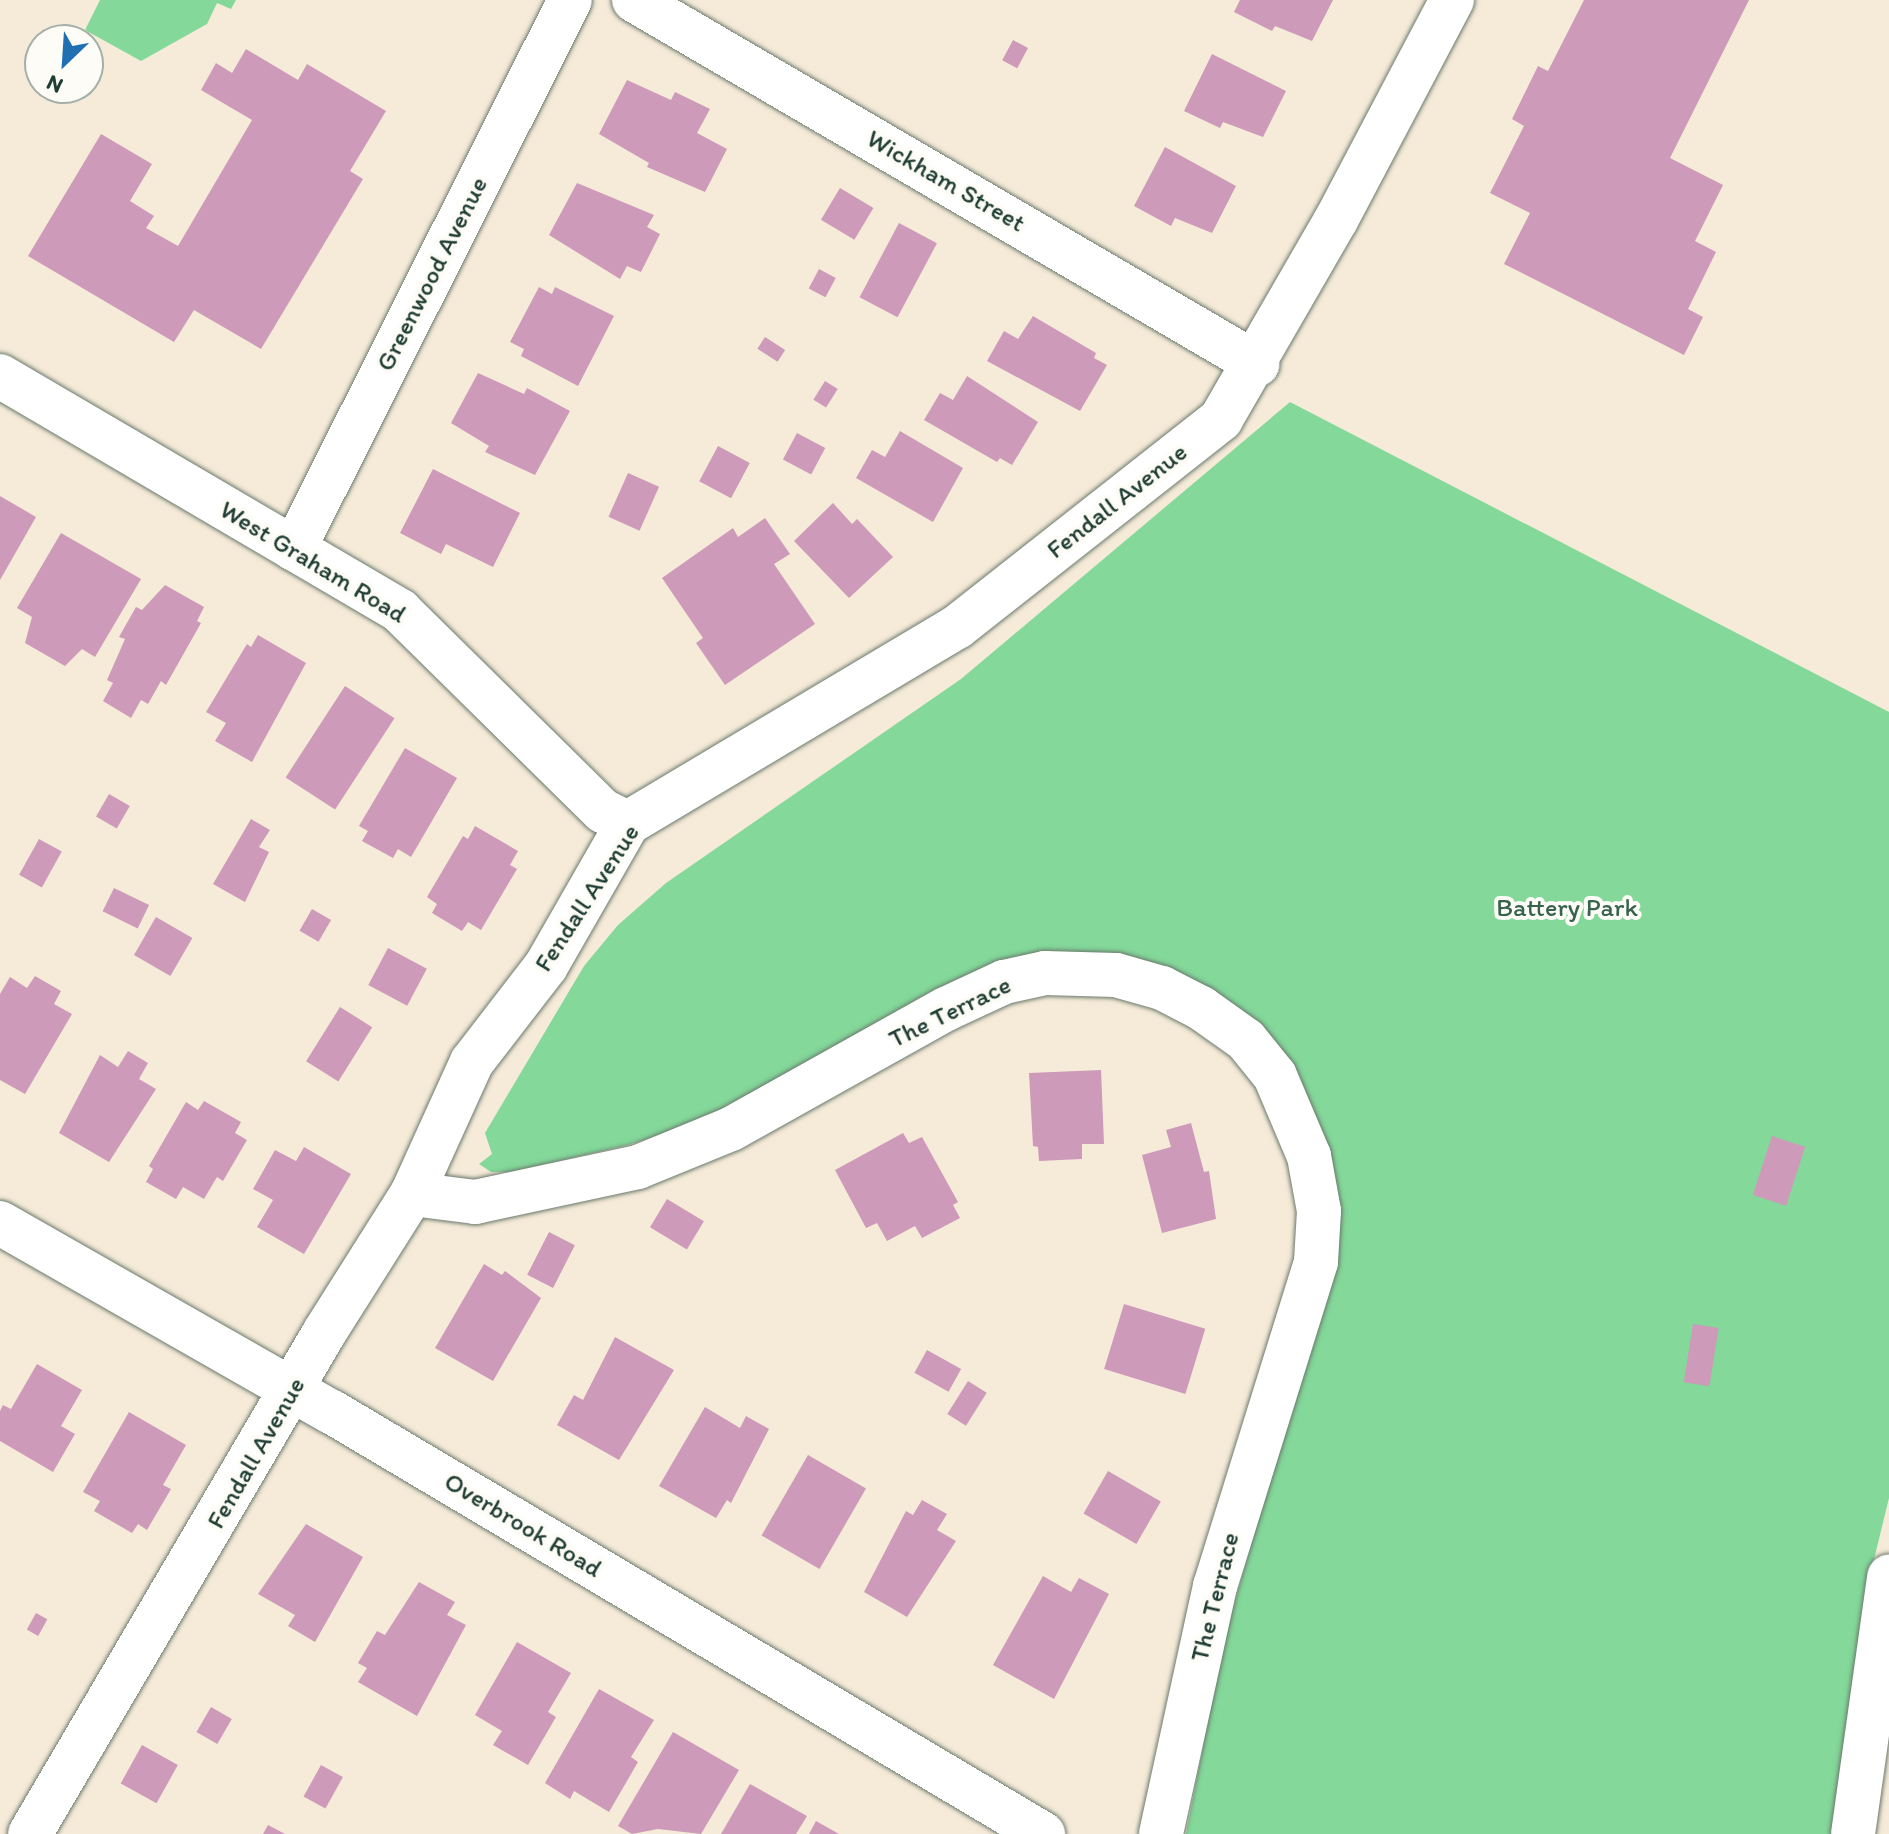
<!DOCTYPE html>
<style>
body{margin:0}
#map{position:relative;width:1889px;height:1834px;overflow:hidden;background:#f6ebd8;font-family:Itim,sans-serif}
div>[style]{position:absolute}
.green>*{inset:0;background:#84d89a}
.building>*{inset:0;background:#cd9aba;transform-origin:0 0}
.roads{filter:drop-shadow(0 0 2px #6a7a6d) drop-shadow(0 0 2px #6a7a6d)}
.street>*{height:44px;margin:-22px;padding:0 22px;transform-origin:22px;border-radius:22px;background:#fff}
.secondary>*{height:44px;margin:-22px;padding:0 22px;transform-origin:22px;border-radius:22px;background:#fff}
span{translate:-50% -50%;white-space:nowrap;text-align:center;line-height:1.15;-webkit-text-stroke:8px #fdfcf7;paint-order:stroke}
.street-label{font-size:26px;color:#1f3d34}
.park-label{font-size:26px;color:#38644e}
.north{position:absolute;left:24px;top:24px;width:80px;height:80px;box-sizing:border-box;background:#fdfcf7;border:2px solid #a4b0a9;border-radius:50%;rotate:205deg;font-size:22px;font-weight:700;line-height:32px;text-align:center;color:#1f3d34}
.north::after{content:'';display:block;margin:auto;width:28px;height:36px;background:#1f6fb2;clip-path:polygon(50% 0,100% 100%,50% 72%,0 100%)}
</style>
<div id="map">
<div class="green">
<div style="clip-path:polygon(100px 0,236px 0,231px 9px,217px 3px,207px 24px,141px 61px,85px 30px)"></div>
<div style="clip-path:polygon(1290px 402px,1889px 712px,1889px 1498px,1868px 1584px,1835px 1834px,1186px 1834px,1224px 1640px,1329px 1271px,1301px 1087px,1104px 954px,724px 1114px,628px 1145px,511px 1172px,491px 1172px,479px 1164px,492px 1154px,485px 1133px,584px 966px,618px 925px,666px 883px,961px 679px)"></div>
</div>
<div class="building">
<div style="clip-path:polygon(1240px 0,1333px 0,1312px 41px,1275px 26px,1272px 31px,1234px 12px)"></div>
<div style="clip-path:polygon(1584px 0,1749px 0,1670px 158px,1723px 185px,1695px 241px,1716px 252px,1688px 309px,1703px 317px,1684px 355px,1504px 264px,1530px 213px,1490px 193px,1524px 126px,1512px 119px,1538px 66px,1548px 71px)"></div>
<div style="left:1013px;top:40px;width:17px;height:23px;rotate:28deg"></div>
<div style="clip-path:polygon(246px 49px,298px 80px,307px 64px,386px 111px,350px 171px,363px 179px,261px 349px,194px 310px,174px 342px,28px 256px,101px 134px,152px 164px,130px 201px,154px 216px,146px 228px,178px 246px,252px 120px,201px 90px,216px 63px,232px 73px)"></div>
<div style="clip-path:polygon(1212px 54px,1286px 91px,1263px 137px,1223px 122px,1220px 128px,1184px 111px)"></div>
<div style="clip-path:polygon(627px 80px,671px 100px,675px 92px,710px 109px,697px 133px,727px 149px,705px 192px,647px 167px,649px 163px,599px 134px)"></div>
<div style="clip-path:polygon(1165px 147px,1236px 186px,1212px 233px,1175px 218px,1171px 226px,1134px 206px)"></div>
<div style="clip-path:polygon(577px 183px,654px 215px,647px 227px,660px 234px,641px 272px,627px 266px,620px 279px,549px 235px)"></div>
<div style="left:840px;top:188px;width:39px;height:37px;rotate:31deg"></div>
<div style="left:899px;top:223px;width:43px;height:84px;rotate:28deg"></div>
<div style="left:819px;top:269px;width:19px;height:22px;rotate:28deg"></div>
<div style="clip-path:polygon(539px 287px,552px 294px,555px 287px,614px 316px,578px 386px,521px 356px,524px 349px,510px 342px)"></div>
<div style="clip-path:polygon(1033px 316px,1096px 353px,1094px 358px,1107px 365px,1080px 411px,987px 361px,1004px 331px,1018px 339px)"></div>
<div style="left:765px;top:337px;width:24px;height:14px;rotate:33deg"></div>
<div style="clip-path:polygon(478px 373px,524px 394px,527px 388px,570px 411px,535px 475px,485px 452px,489px 446px,451px 423px)"></div>
<div style="clip-path:polygon(967px 376px,1038px 422px,1012px 465px,1000px 458px,997px 462px,924px 420px,940px 393px,953px 400px)"></div>
<div style="left:825px;top:381px;width:15px;height:22px;rotate:32deg"></div>
<div style="clip-path:polygon(900px 431px,963px 468px,933px 522px,856px 478px,872px 450px,885px 457px)"></div>
<div style="left:797px;top:433px;width:32px;height:30px;rotate:28deg"></div>
<div style="left:718px;top:446px;width:36px;height:40px;rotate:28deg"></div>
<div style="clip-path:polygon(433px 469px,520px 513px,493px 567px,446px 544px,441px 554px,400px 533px)"></div>
<div style="left:628px;top:473px;width:34px;height:48px;rotate:24deg"></div>
<div style="clip-path:polygon(0 496px,36px 517px,0 580px)"></div>
<div style="clip-path:polygon(833px 503px,852px 524px,857px 519px,893px 557px,849px 598px,794px 541px)"></div>
<div style="clip-path:polygon(765px 518px,790px 554px,774px 564px,815px 624px,725px 685px,696px 643px,703px 638px,662px 578px,733px 528px,738px 537px)"></div>
<div style="clip-path:polygon(61px 533px,141px 579px,95px 657px,82px 649px,65px 666px,25px 643px,32px 617px,17px 608px)"></div>
<div style="clip-path:polygon(165px 585px,204px 607px,197px 621px,201px 623px,166px 685px,161px 681px,148px 704px,141px 700px,131px 718px,103px 701px,113px 683px,107px 680px,125px 639px,119px 637px,136px 607px,142px 610px)"></div>
<div style="clip-path:polygon(258px 635px,306px 663px,252px 762px,215px 741px,226px 723px,206px 712px,247px 644px,251px 647px)"></div>
<div style="left:345px;top:686px;width:59px;height:109px;rotate:33deg"></div>
<div style="clip-path:polygon(405px 748px,457px 778px,411px 857px,398px 849px,393px 858px,362px 841px,368px 831px,359px 826px)"></div>
<div style="left:109px;top:794px;width:24px;height:26px;rotate:30deg"></div>
<div style="clip-path:polygon(251px 819px,270px 830px,259px 847px,269px 852px,245px 902px,213px 884px)"></div>
<div style="clip-path:polygon(475px 826px,518px 851px,510px 865px,517px 869px,481px 930px,468px 922px,462px 931px,432px 913px,437px 904px,427px 897px,463px 836px,468px 839px)"></div>
<div style="left:39px;top:839px;width:26px;height:41px;rotate:29deg"></div>
<div style="left:114px;top:888px;width:39px;height:26px;rotate:26deg"></div>
<div style="left:312px;top:909px;width:22px;height:25px;rotate:30deg"></div>
<div style="left:156px;top:917px;width:42px;height:44px;rotate:30deg"></div>
<div style="left:388px;top:948px;width:44px;height:42px;rotate:28deg"></div>
<div style="clip-path:polygon(35px 976px,61px 991px,54px 1004px,72px 1014px,25px 1094px,0 1080px,0 994px,10px 977px,27px 988px)"></div>
<div style="left:340px;top:1007px;width:38px;height:64px;rotate:32deg"></div>
<div style="clip-path:polygon(128px 1051px,148px 1063px,139px 1079px,156px 1089px,109px 1162px,59px 1133px,100px 1055px,118px 1067px)"></div>
<div style="clip-path:polygon(1101px 1070px,1104px 1144px,1082px 1144px,1082px 1159px,1039px 1161px,1038px 1147px,1033px 1146px,1029px 1073px)"></div>
<div style="clip-path:polygon(204px 1101px,241px 1122px,235px 1133px,247px 1140px,223px 1181px,217px 1177px,204px 1199px,183px 1187px,176px 1199px,146px 1182px,153px 1169px,149px 1166px,186px 1102px,198px 1110px)"></div>
<div style="clip-path:polygon(1191px 1123px,1204px 1172px,1209px 1171px,1216px 1219px,1162px 1233px,1142px 1155px,1171px 1147px,1166px 1130px)"></div>
<div style="clip-path:polygon(903px 1133px,909px 1143px,922px 1137px,958px 1202px,953px 1205px,960px 1218px,922px 1238px,915px 1226px,887px 1241px,877px 1223px,866px 1228px,835px 1170px)"></div>
<div style="left:1772px;top:1136px;width:35px;height:62px;rotate:18deg"></div>
<div style="clip-path:polygon(304px 1147px,351px 1174px,304px 1254px,257px 1227px,273px 1200px,253px 1189px,275px 1150px,296px 1161px)"></div>
<div style="left:667px;top:1199px;width:43px;height:33px;rotate:31deg"></div>
<div style="left:549px;top:1232px;width:29px;height:48px;rotate:27deg"></div>
<div style="clip-path:polygon(484px 1264px,502px 1275px,505px 1271px,541px 1298px,493px 1381px,435px 1348px)"></div>
<div style="left:1124px;top:1304px;width:85px;height:68px;rotate:17deg"></div>
<div style="left:1693px;top:1324px;width:26px;height:59px;rotate:9deg"></div>
<div style="clip-path:polygon(615px 1337px,674px 1370px,619px 1460px,557px 1425px,574px 1395px,583px 1400px)"></div>
<div style="left:927px;top:1350px;width:39px;height:26px;rotate:29deg"></div>
<div style="clip-path:polygon(37px 1364px,82px 1390px,61px 1426px,75px 1434px,53px 1472px,0 1441px,0 1411px,3px 1405px,11px 1409px)"></div>
<div style="left:968px;top:1381px;width:22px;height:39px;rotate:32deg"></div>
<div style="clip-path:polygon(705px 1407px,740px 1428px,746px 1416px,769px 1429px,731px 1503px,727px 1500px,716px 1518px,659px 1486px)"></div>
<div style="clip-path:polygon(129px 1412px,186px 1445px,163px 1485px,171px 1489px,147px 1530px,138px 1524px,132px 1533px,94px 1511px,100px 1501px,83px 1492px)"></div>
<div style="left:808px;top:1455px;width:67px;height:93px;rotate:30deg"></div>
<div style="left:1108px;top:1471px;width:61px;height:49px;rotate:30deg"></div>
<div style="clip-path:polygon(922px 1500px,947px 1514px,937px 1530px,956px 1541px,907px 1617px,864px 1592px,906px 1511px,913px 1515px)"></div>
<div style="clip-path:polygon(306px 1524px,363px 1557px,315px 1642px,288px 1626px,295px 1615px,258px 1594px)"></div>
<div style="clip-path:polygon(1043px 1576px,1071px 1592px,1079px 1578px,1109px 1594px,1054px 1699px,993px 1665px)"></div>
<div style="clip-path:polygon(419px 1582px,455px 1602px,447px 1615px,466px 1625px,417px 1716px,358px 1682px,367px 1668px,358px 1663px,377px 1631px,385px 1635px)"></div>
<div style="left:36px;top:1613px;width:13px;height:19px;rotate:29deg"></div>
<div style="clip-path:polygon(517px 1642px,571px 1673px,548px 1712px,556px 1717px,528px 1765px,493px 1745px,502px 1731px,475px 1715px)"></div>
<div style="clip-path:polygon(599px 1689px,654px 1720px,631px 1757px,638px 1762px,609px 1812px,574px 1791px,570px 1799px,545px 1783px)"></div>
<div style="left:211px;top:1707px;width:24px;height:29px;rotate:30deg"></div>
<div style="clip-path:polygon(673px 1732px,739px 1770px,701px 1834px,658px 1829px,632px 1834px,618px 1826px)"></div>
<div style="left:142px;top:1745px;width:41px;height:44px;rotate:29deg"></div>
<div style="left:321px;top:1765px;width:25px;height:36px;rotate:29deg"></div>
<div style="clip-path:polygon(750px 1784px,807px 1816px,796px 1834px,721px 1834px)"></div>
<div style="clip-path:polygon(816px 1821px,839px 1834px,809px 1834px)"></div>
<div style="clip-path:polygon(268px 1825px,285px 1834px,263px 1834px)"></div>
</div>
<div class="roads">
<div class="street">
<div style="left:634px;top:0;width:722px;rotate:30.3deg"></div>
<div style="left:0;top:376px;width:464px;rotate:30.4deg"></div>
<div style="left:400px;top:611px;width:285px;rotate:44.6deg"></div>
<div style="left:603px;top:811px;width:28px;rotate:26deg"></div>
<div style="left:294px;top:549px;width:614px;rotate:-63.31deg"></div>
<div style="left:412px;top:1194px;width:64px;rotate:7.2deg"></div>
<div style="left:475px;top:1202px;width:167px;rotate:-12.1deg"></div>
<div style="left:638px;top:1167px;width:100px;rotate:-22.2deg"></div>
<div style="left:731px;top:1129px;width:246px;rotate:-29.2deg"></div>
<div style="left:946px;top:1009px;width:64px;rotate:-25deg"></div>
<div style="left:1004px;top:982px;width:42px;rotate:-12.4deg"></div>
<div style="left:1045px;top:973px;width:71px;rotate:1.6deg"></div>
<div style="left:1116px;top:975px;width:48px;rotate:15.8deg"></div>
<div style="left:1162px;top:988px;width:44px;rotate:27.1deg"></div>
<div style="left:1201px;top:1008px;width:55px;rotate:35.4deg"></div>
<div style="left:1246px;top:1040px;width:46px;rotate:51.1deg"></div>
<div style="left:1275px;top:1076px;width:87px;rotate:67deg"></div>
<div style="left:1309px;top:1156px;width:56px;rotate:79.7deg"></div>
<div style="left:1319px;top:1211px;width:51px;rotate:93.4deg"></div>
<div style="left:1316px;top:1262px;width:339px;rotate:107.3deg"></div>
<div style="left:1215px;top:1586px;width:254px;rotate:102.3deg"></div>
<div style="left:30px;top:1834px;width:581px;rotate:-59.59deg"></div>
<div style="left:324px;top:1333px;width:165px;rotate:-57.7deg"></div>
<div style="left:412px;top:1194px;width:145px;rotate:-65.6deg"></div>
<div style="left:472px;top:1062px;width:121px;rotate:-52.4deg"></div>
<div style="left:546px;top:966px;width:165px;rotate:-60.2deg"></div>
<div style="left:628px;top:823px;width:383px;rotate:-30.8deg"></div>
<div style="left:957px;top:627px;width:336px;rotate:-38.2deg"></div>
<div style="left:1221px;top:419px;width:230px;rotate:-60deg"></div>
<div style="left:1336px;top:220px;width:249px;rotate:-62.2deg"></div>
<div style="left:1853px;top:1834px;width:260px;rotate:-82deg"></div>
</div>
<div class="secondary">
<div style="left:0;top:1223px;width:382px;rotate:29.7deg"></div>
<div style="left:332px;top:1412px;width:827px;rotate:30.69deg"></div>
</div>
</div>
<div class="street-label">
<span style="left:946px;top:181px;rotate:30deg">Wickham Street</span>
<span style="left:432px;top:274px;rotate:-63deg">Greenwood Avenue</span>
<span style="left:1117px;top:501px;rotate:-38deg">Fendall Avenue</span>
<span style="left:313px;top:562px;rotate:31deg">West Graham Road</span>
<span style="left:587px;top:898px;rotate:-57deg">Fendall Avenue</span>
<span style="left:950px;top:1012px;rotate:-26deg">The Terrace</span>
<span style="left:256px;top:1453px;rotate:-60deg">Fendall Avenue</span>
<span style="left:523px;top:1525px;rotate:31deg">Overbrook Road</span>
<span style="left:1215px;top:1597px;rotate:-76deg">The Terrace</span>
</div>
<div class="park-label">
<span style="left:1567px;top:908px">Battery Park</span>
</div>
<div class="north">N</div>
</div>
